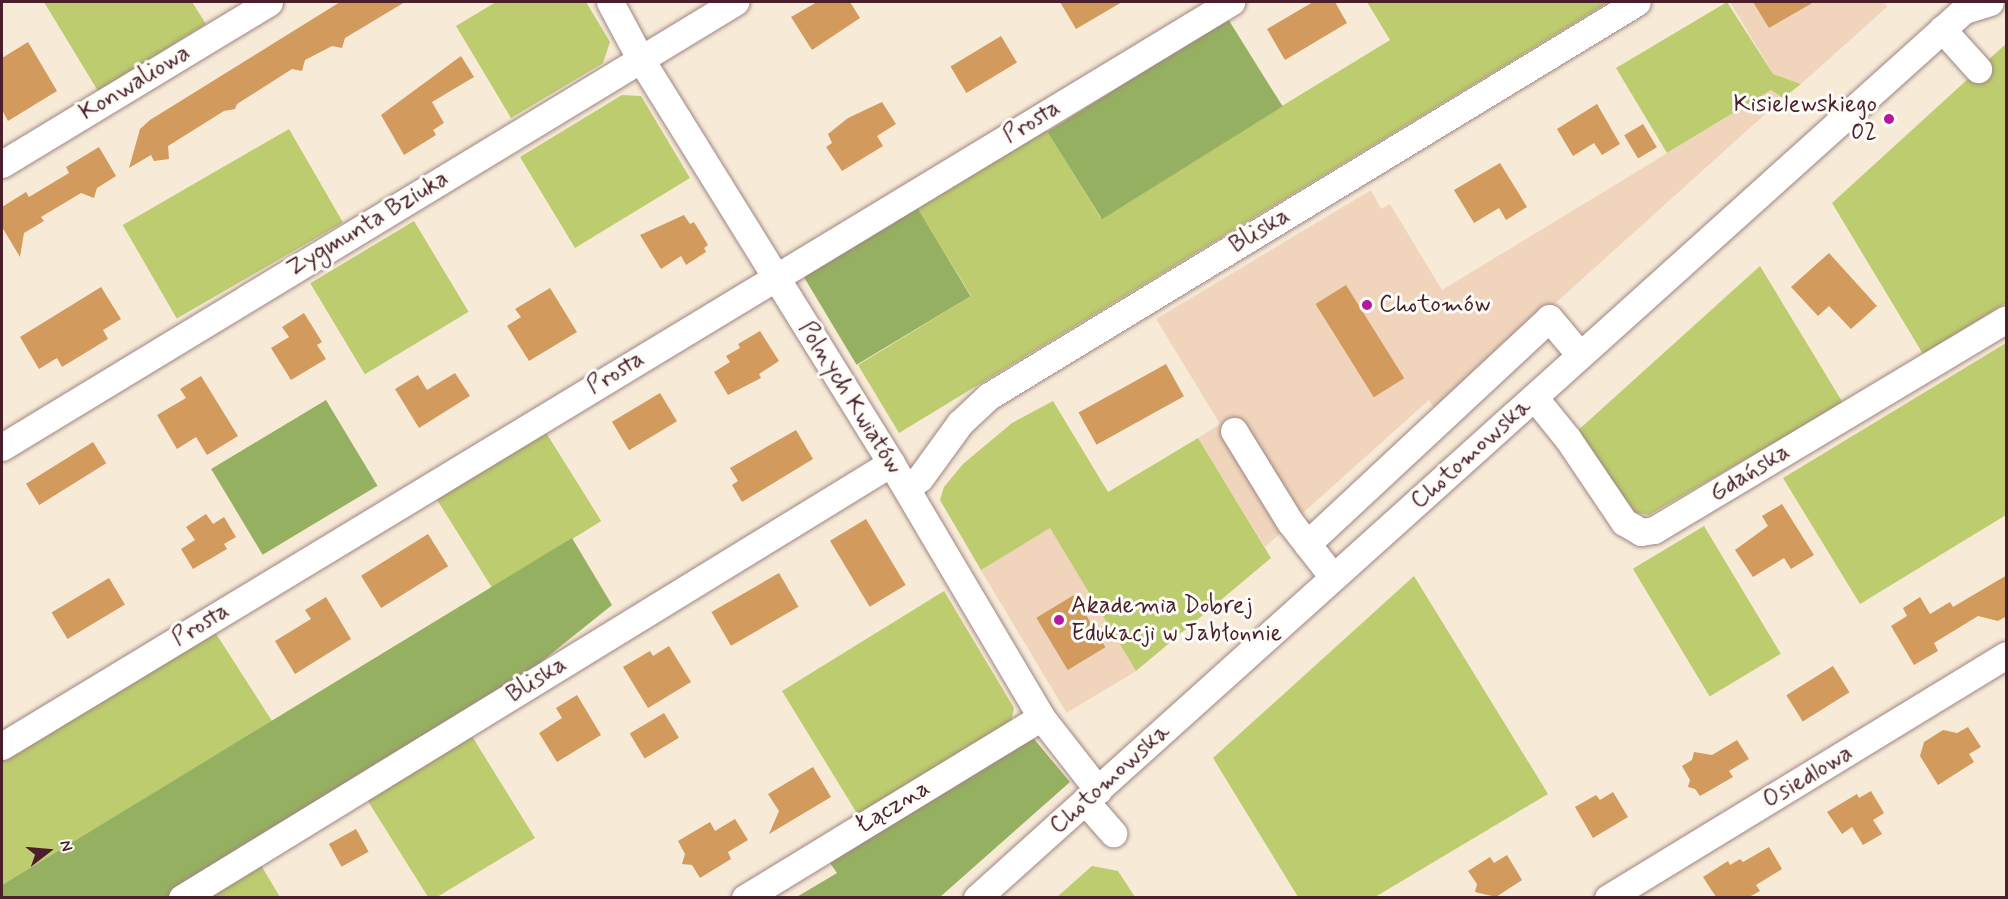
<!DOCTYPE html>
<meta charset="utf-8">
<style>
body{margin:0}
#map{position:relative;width:2008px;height:899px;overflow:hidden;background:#f7ebd8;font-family:Mynerve,sans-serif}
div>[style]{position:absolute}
.built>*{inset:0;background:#f0d5bc;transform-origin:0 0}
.green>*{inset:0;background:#bdcc6e;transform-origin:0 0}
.forest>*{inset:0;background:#96b061;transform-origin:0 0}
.building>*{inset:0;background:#d29a5c;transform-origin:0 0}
.roads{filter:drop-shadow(0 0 2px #a08582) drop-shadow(0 0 2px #a08582)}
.minor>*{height:27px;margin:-13.5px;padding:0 13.5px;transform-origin:13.5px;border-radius:13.5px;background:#fff}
.dots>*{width:16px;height:16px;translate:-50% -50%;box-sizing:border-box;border:3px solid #fdfcf7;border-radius:50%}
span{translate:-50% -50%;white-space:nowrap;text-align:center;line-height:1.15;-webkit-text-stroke:6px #fdfcf7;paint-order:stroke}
.street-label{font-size:24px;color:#4a1f2b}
.poi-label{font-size:24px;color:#4a1f2b}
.right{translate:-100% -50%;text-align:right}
.left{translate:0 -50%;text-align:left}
.frame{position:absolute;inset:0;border:3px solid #4a1f2b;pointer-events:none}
.north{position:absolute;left:18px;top:821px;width:60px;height:60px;-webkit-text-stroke:4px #fdfcf7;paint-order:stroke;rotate:74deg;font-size:16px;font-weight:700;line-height:24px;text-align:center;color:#4a1f2b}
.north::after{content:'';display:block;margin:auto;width:21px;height:27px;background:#4a1f2b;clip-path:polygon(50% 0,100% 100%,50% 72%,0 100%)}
</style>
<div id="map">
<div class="built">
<div style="clip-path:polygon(1730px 2px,1884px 2px,1887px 7px,1801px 84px,1773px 74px)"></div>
<div style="clip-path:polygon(1771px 90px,1783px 98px,1436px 411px,1429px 400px,1265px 547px,1198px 438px,1220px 424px,1156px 319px,1371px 190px,1381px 209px,1390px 204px,1442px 290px)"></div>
<div style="left:1050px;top:528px;width:167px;height:81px;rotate:59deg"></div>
</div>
<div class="green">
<div style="clip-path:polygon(44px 2px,192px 2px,206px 24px,98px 91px)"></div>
<div style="clip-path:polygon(496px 2px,586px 2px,610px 42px,603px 63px,511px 118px,456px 26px)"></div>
<div style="clip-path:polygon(1367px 2px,1609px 2px,899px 433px,858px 365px,971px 296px,917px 207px,1046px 129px,1100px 217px,1390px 40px)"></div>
<div style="clip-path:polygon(1727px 2px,1773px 74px,1801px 84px,1783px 98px,1771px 90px,1667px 153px,1616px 68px)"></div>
<div style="clip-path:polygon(2006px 44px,2006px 303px,1923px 354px,1832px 203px,1969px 78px,1990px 70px,1988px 60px)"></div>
<div style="clip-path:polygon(622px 95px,641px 96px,690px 178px,575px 248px,520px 157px)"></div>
<div style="left:289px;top:129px;width:108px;height:192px;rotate:60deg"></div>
<div style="left:414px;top:221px;width:106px;height:121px;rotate:59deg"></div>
<div style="clip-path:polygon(1760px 266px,1843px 403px,1649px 515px,1629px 512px,1575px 433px)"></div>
<div style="clip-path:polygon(2006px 343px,2006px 515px,1860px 604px,1783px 478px)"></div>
<div style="clip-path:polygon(1053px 401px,1108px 492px,1198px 438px,1271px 558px,1136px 671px,1050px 528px,981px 570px,940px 500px,944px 487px,963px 464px,1012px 423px)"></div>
<div style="left:545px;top:431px;width:106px;height:128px;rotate:58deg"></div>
<div style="left:1704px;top:526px;width:149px;height:83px;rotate:59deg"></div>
<div style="clip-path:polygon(1414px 576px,1548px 794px,1375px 897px,1298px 897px,1213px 758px)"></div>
<div style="clip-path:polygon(944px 591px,1014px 708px,1011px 722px,858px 815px,782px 691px)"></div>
<div style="clip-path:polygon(204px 615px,272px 721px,2px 885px,2px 738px)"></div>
<div style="clip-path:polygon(470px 733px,535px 838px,437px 897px,428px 897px,366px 798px)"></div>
<div style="clip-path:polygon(259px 862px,280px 897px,201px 898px)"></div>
<div style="clip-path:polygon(1092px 866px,1118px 871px,1135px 897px,1057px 897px)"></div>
</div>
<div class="forest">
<div style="left:1228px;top:19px;width:103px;height:213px;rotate:58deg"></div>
<div style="left:917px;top:207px;width:104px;height:133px;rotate:59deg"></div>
<div style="left:326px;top:400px;width:100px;height:134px;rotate:59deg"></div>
<div style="clip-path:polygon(572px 538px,612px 605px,536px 666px,226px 864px,169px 897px,2px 898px,2px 885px)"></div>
<div style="clip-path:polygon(1034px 739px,1070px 782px,940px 897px,795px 898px,837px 873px,830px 863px,1023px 740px)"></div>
</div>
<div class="building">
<div style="clip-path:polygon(340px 2px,405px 2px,345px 38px,342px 48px,332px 46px,305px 60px,302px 71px,292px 69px,237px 104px,235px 109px,224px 111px,168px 146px,169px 159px,154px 161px,151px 155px,129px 168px,140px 129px,150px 120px)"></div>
<div style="clip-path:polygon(817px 2px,850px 2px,860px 18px,812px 50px,791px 17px)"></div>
<div style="clip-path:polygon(1060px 2px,1122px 2px,1076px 29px)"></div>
<div style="clip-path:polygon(1313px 2px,1335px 2px,1347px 23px,1285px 60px,1267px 29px)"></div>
<div style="clip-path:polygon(1753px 2px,1814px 2px,1769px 28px)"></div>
<div style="left:1001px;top:36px;width:31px;height:59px;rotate:59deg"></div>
<div style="clip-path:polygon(28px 42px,57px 91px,8px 121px,2px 110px,2px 58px)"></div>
<div style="clip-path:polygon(461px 56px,474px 77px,432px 102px,444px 123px,433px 130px,436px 135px,404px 155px,381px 115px)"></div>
<div style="clip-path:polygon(882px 102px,896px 124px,877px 136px,883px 146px,842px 171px,826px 147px,832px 143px,828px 134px,848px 118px)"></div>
<div style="clip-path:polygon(1597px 104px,1620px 144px,1602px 155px,1594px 143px,1573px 156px,1557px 129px)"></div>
<div style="left:1643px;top:124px;width:27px;height:22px;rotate:59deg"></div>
<div style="clip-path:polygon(99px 147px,116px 176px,97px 188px,94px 198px,81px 193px,41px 217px,44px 221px,24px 233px,20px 257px,2px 227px,2px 207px,26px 192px,29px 197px,69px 173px,66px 167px)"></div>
<div style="clip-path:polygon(1500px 163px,1527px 207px,1506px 220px,1499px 208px,1474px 223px,1454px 190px)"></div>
<div style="clip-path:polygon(684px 215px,690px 224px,694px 222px,708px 245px,704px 248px,706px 252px,686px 265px,681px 256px,661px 269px,640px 235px)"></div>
<div style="clip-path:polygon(1829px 253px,1877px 306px,1851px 329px,1829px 306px,1818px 316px,1791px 287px)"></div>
<div style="left:1346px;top:285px;width:110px;height:36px;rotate:58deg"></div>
<div style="clip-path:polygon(101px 287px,121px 319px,103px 330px,108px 339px,62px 367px,57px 358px,39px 369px,20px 337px)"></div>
<div style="clip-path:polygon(550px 288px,577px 332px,529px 361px,507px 326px,521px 317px,515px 309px)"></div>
<div style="clip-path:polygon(304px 313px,322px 342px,317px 345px,326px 359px,291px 380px,271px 348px,289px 337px,282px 327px)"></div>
<div style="clip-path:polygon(760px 331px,779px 361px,759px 374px,761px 378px,728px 395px,714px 372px,730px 362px,726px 356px,740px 348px,738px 344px)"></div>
<div style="left:1166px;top:364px;width:37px;height:100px;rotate:61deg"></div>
<div style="clip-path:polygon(455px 373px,470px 396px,419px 428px,395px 389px,418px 375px,427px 390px)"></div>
<div style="clip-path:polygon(201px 376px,238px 436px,207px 455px,196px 437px,177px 449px,157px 415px,186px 398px,180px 389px)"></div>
<div style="left:660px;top:393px;width:33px;height:56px;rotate:59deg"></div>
<div style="clip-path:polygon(796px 430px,813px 459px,742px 502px,732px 485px,738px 481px,730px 468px)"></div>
<div style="left:93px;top:442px;width:25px;height:79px;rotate:58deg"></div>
<div style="clip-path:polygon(1782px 504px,1814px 555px,1791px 569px,1784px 558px,1753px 577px,1735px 550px,1768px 526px,1762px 516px)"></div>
<div style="clip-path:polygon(206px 514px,213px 524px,224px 517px,236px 537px,224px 544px,227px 549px,193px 569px,181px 549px,195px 540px,186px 527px)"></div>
<div style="left:866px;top:519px;width:77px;height:42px;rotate:59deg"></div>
<div style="left:428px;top:534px;width:38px;height:79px;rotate:58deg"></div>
<div style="left:779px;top:573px;width:39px;height:78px;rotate:60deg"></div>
<div style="clip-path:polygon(2007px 575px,2007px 616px,1998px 621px,1978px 616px,1934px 643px,1938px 651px,1914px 665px,1891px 626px,1907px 616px,1903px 608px,1920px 597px,1930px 614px,1950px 602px,1953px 607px)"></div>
<div style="left:109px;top:578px;width:31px;height:67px;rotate:59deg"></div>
<div style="left:1074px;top:595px;width:61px;height:44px;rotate:59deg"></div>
<div style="clip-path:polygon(326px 597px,351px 639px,295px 674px,275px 641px,311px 619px,305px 610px)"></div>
<div style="clip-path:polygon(669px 646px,691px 682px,648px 708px,623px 667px,650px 651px,653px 656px)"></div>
<div style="left:1833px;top:666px;width:31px;height:55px;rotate:58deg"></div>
<div style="clip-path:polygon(577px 695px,601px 735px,557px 762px,539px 733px,562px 718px,556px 708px)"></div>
<div style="left:664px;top:713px;width:29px;height:40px;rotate:59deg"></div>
<div style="clip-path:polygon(1968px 727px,1981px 747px,1969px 754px,1974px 762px,1938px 785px,1920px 756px,1924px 742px,1943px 730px,1957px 733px)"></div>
<div style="clip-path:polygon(1737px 740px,1749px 759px,1729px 771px,1733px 777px,1700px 796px,1695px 789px,1688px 787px,1690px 780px,1682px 766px,1692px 760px,1694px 752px,1712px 755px)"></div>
<div style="clip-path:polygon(813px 767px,831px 797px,769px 834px,779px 811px,768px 794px)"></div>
<div style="clip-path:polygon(1871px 791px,1884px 813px,1873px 820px,1882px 834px,1863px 845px,1852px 827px,1842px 834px,1827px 812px,1857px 794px,1859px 798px)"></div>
<div style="clip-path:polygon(1613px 792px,1628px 817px,1593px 838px,1575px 807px,1596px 795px,1600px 800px)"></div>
<div style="clip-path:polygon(735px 819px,748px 840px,728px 852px,731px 859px,700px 878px,692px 865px,682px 864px,685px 854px,678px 841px,710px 822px,715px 831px)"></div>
<div style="left:356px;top:829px;width:26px;height:31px;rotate:61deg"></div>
<div style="clip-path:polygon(1769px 847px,1782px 869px,1756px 885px,1760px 891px,1749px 897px,1716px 897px,1703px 877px,1728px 861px,1730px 865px,1740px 859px,1743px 862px)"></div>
<div style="clip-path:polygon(1507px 855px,1522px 880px,1496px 897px,1475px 892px,1477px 884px,1468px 871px,1490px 857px,1494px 863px)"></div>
</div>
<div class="roads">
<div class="minor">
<div style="left:610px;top:2px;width:64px;rotate:61.8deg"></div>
<div style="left:640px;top:58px;width:476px;rotate:58.2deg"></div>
<div style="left:891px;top:463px;width:295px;rotate:59.4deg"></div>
<div style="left:1041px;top:717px;width:93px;rotate:52deg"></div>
<div style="left:1964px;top:10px;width:27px;rotate:-17deg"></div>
<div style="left:1942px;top:29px;width:54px;rotate:48deg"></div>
<div style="left:2px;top:164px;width:312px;rotate:-31.2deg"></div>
<div style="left:1534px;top:397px;width:54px;rotate:51deg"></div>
<div style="left:1568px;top:439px;width:100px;rotate:56deg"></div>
<div style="left:1624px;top:522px;width:20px;rotate:30deg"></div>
<div style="left:1641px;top:532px;width:13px;rotate:-9deg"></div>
<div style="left:1654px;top:530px;width:410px;rotate:-30.9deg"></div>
<div style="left:1234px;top:431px;width:107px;rotate:58.4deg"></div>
<div style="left:1290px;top:522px;width:70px;rotate:52deg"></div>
<div style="left:2px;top:447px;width:858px;rotate:-31.26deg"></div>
<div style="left:907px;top:488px;width:16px;rotate:-38deg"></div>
<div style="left:920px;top:478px;width:68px;rotate:-54deg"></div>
<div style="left:960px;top:423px;width:40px;rotate:-43deg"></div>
<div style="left:989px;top:396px;width:758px;rotate:-31.3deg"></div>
<div style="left:1307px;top:544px;width:331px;rotate:-43deg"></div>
<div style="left:1549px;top:318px;width:48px;rotate:50deg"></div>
<div style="left:2px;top:746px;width:1437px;rotate:-31.19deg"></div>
<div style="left:1085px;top:801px;width:43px;rotate:48.8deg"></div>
<div style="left:182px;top:898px;width:832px;rotate:-31.53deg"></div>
<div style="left:745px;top:898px;width:347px;rotate:-31.4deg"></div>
<div style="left:977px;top:898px;width:1328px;rotate:-41.98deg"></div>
<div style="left:1964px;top:10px;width:9px;rotate:-63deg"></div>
<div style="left:1608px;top:898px;width:466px;rotate:-31.4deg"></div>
</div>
</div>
<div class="dots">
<div style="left:1889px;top:119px;background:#b5179e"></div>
<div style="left:1367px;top:305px;background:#b5179e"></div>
<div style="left:1059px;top:620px;background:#b5179e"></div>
</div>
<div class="street-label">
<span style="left:135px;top:83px;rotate:-31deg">Konwaliowa</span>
<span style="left:1032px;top:122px;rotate:-31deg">Prosta</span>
<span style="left:368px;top:224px;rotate:-31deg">Zygmunta Bziuka</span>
<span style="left:1260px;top:231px;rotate:-31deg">Bliska</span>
<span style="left:616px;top:373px;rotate:-31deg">Prosta</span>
<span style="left:850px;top:398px;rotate:58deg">Polnych Kwiatów</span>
<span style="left:1471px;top:454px;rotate:-42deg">Chotomowska</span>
<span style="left:1750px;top:473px;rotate:-31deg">Gdańska</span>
<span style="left:201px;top:625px;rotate:-31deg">Prosta</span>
<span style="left:537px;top:680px;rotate:-32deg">Bliska</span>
<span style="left:1808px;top:777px;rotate:-31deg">Osiedlowa</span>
<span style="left:1110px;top:779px;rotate:-42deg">Chotomowska</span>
<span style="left:893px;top:807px;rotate:-31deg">Łączna</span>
</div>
<div class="poi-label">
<span class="right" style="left:1877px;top:119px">Kisielewskiego<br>02</span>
<span class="left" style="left:1379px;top:305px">Chotomów</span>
<span class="left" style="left:1071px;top:620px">Akademia Dobrej<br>Edukacji w Jabłonnie</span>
</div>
<div class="frame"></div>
<div class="north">N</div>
</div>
